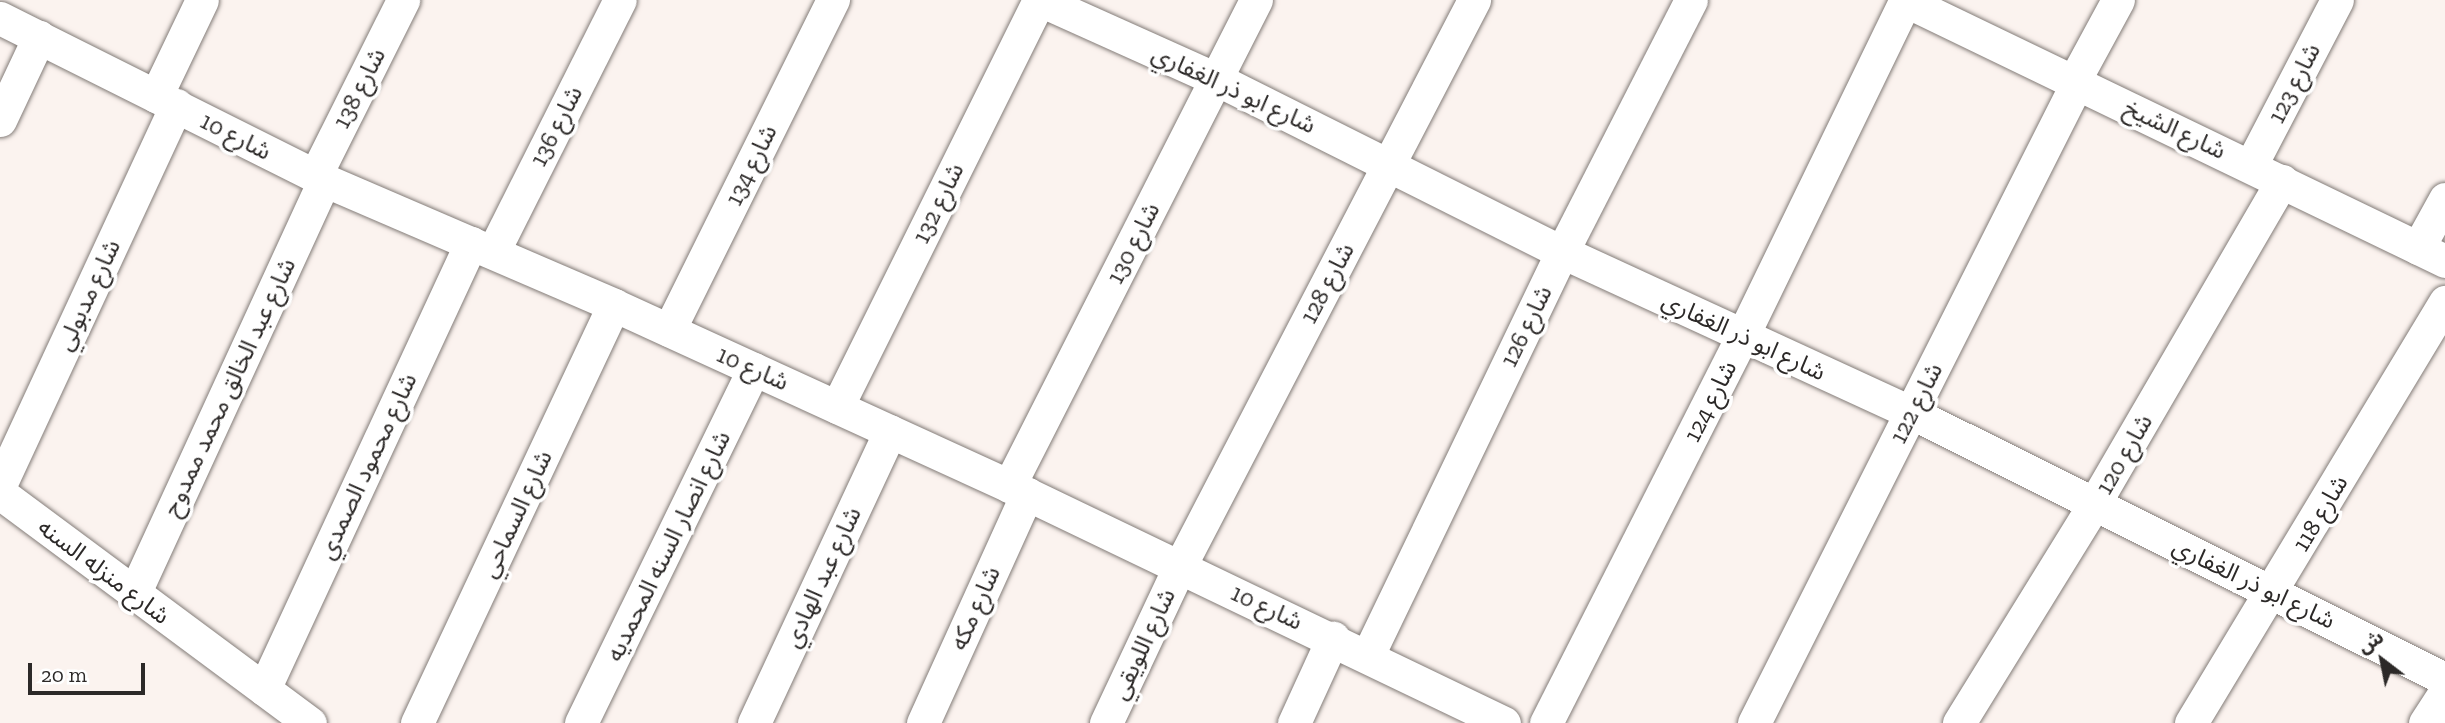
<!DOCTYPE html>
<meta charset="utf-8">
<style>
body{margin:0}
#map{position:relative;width:2445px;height:723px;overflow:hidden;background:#fbf3ef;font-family:"Zilla Slab","Noto Sans Arabic",serif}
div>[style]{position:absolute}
.roads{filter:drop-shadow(0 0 2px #837c78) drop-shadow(0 0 2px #837c78)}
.street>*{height:33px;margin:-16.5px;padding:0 16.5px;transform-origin:16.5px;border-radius:16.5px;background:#fff}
span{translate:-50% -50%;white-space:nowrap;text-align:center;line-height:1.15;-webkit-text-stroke:7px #fff;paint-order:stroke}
.street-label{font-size:24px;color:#2c2928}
.north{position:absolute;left:2347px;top:625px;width:70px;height:70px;-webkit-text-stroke:5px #fff;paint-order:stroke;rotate:328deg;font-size:19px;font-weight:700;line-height:28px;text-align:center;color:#2c2928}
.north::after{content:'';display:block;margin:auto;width:24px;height:32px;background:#2c2928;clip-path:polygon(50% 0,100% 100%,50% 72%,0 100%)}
.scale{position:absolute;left:28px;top:663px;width:117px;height:32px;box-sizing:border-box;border:4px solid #2c2928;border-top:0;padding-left:9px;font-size:21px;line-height:24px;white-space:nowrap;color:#2c2928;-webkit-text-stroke:5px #fff;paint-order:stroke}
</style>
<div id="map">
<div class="roads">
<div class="street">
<div style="left:1040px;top:0;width:193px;rotate:24.2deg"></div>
<div style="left:1216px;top:79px;width:387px;rotate:26.6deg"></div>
<div style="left:1562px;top:252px;width:385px;rotate:24.7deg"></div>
<div style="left:1912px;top:413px;width:596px;rotate:26.52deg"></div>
<div style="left:1904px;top:0;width:601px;rotate:25.75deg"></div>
<div style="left:0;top:18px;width:362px;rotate:26.6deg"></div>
<div style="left:324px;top:180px;width:316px;rotate:23.3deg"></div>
<div style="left:614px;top:305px;width:454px;rotate:24.6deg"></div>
<div style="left:1027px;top:494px;width:529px;rotate:25.64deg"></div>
<div style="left:2074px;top:81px;width:92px;rotate:-61.5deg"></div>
<div style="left:156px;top:96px;width:106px;rotate:-64.4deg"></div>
<div style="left:0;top:120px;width:92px;rotate:-64.8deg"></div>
<div style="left:2251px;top:165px;width:186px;rotate:-62.5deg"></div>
<div style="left:315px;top:176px;width:197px;rotate:-63.4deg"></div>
<div style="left:2418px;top:248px;width:56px;rotate:-61.1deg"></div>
<div style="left:493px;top:252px;width:282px;rotate:-63.3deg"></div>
<div style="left:669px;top:330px;width:369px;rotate:-63.6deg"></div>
<div style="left:837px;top:407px;width:454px;rotate:-63.6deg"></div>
<div style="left:0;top:485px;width:419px;rotate:-65.1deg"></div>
<div style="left:1009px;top:486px;width:545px;rotate:-63.06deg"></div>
<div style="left:0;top:493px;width:386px;rotate:36.6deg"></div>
<div style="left:134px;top:594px;width:456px;rotate:-65.3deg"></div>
<div style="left:1368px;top:655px;width:447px;rotate:-64.3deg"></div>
<div style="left:1562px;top:252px;width:283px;rotate:-62.9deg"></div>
<div style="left:264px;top:689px;width:492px;rotate:-65.1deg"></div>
<div style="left:417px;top:723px;width:462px;rotate:-64.8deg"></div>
<div style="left:581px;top:723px;width:394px;rotate:-64deg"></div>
<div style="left:754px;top:723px;width:322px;rotate:-65deg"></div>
<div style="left:923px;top:723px;width:252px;rotate:-65.6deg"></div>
<div style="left:1106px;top:723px;width:174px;rotate:-64.8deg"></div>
<div style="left:1180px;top:566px;width:638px;rotate:-62.55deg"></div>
<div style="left:1294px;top:723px;width:94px;rotate:-65.4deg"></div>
<div style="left:1546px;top:723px;width:435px;rotate:-63.1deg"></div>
<div style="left:1743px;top:335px;width:373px;rotate:-64.1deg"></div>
<div style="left:1754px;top:723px;width:717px;rotate:-63.22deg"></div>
<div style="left:1959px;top:723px;width:257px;rotate:-58.3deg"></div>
<div style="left:2094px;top:504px;width:374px;rotate:-59.8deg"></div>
<div style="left:2191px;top:723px;width:492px;rotate:-58.9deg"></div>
<div style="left:2425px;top:723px;width:37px;rotate:-57deg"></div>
</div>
</div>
<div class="street-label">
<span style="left:2294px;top:83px;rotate:-63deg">شارع 123</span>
<span style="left:359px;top:88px;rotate:-63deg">شارع 138</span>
<span style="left:1234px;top:89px;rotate:25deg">شارع ابو ذر الغفاري</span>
<span style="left:556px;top:126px;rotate:-63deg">شارع 136</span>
<span style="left:2175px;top:129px;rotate:25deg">شارع الشيخ</span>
<span style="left:236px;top:136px;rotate:27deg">شارع 10</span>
<span style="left:751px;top:165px;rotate:-64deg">شارع 134</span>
<span style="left:938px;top:203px;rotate:-64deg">شارع 132</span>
<span style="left:1133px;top:243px;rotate:-63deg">شارع 130</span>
<span style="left:1327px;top:283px;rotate:-62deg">شارع 128</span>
<span style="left:88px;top:295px;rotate:-65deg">شارع مدبولي</span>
<span style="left:1526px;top:326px;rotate:-64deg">شارع 126</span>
<span style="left:1744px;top:336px;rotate:25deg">شارع ابو ذر الغفاري</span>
<span style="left:753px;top:368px;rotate:24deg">شارع 10</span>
<span style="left:229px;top:387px;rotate:-65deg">شارع عبد الخالق محمد ممدوح</span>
<span style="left:1710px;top:401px;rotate:-63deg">شارع 124</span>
<span style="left:1916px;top:403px;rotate:-63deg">شارع 122</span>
<span style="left:2124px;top:454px;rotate:-60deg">شارع 120</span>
<span style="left:367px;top:466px;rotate:-65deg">شارع محمود الصمدي</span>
<span style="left:2320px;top:513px;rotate:-59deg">شارع 118</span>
<span style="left:516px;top:514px;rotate:-65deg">شارع السماحي</span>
<span style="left:668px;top:546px;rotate:-64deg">شارع انصار السنه المحمديه</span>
<span style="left:104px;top:571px;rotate:37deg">شارع منزله السنه</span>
<span style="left:822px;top:577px;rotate:-65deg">شارع عبد الهادي</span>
<span style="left:2254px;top:583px;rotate:26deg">شارع ابو ذر الغفاري</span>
<span style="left:1267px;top:607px;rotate:25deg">شارع 10</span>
<span style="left:975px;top:608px;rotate:-66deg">شارع مكه</span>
<span style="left:1143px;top:644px;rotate:-65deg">شارع اللويقي</span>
</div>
<div class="north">ش</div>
<div class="scale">20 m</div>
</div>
